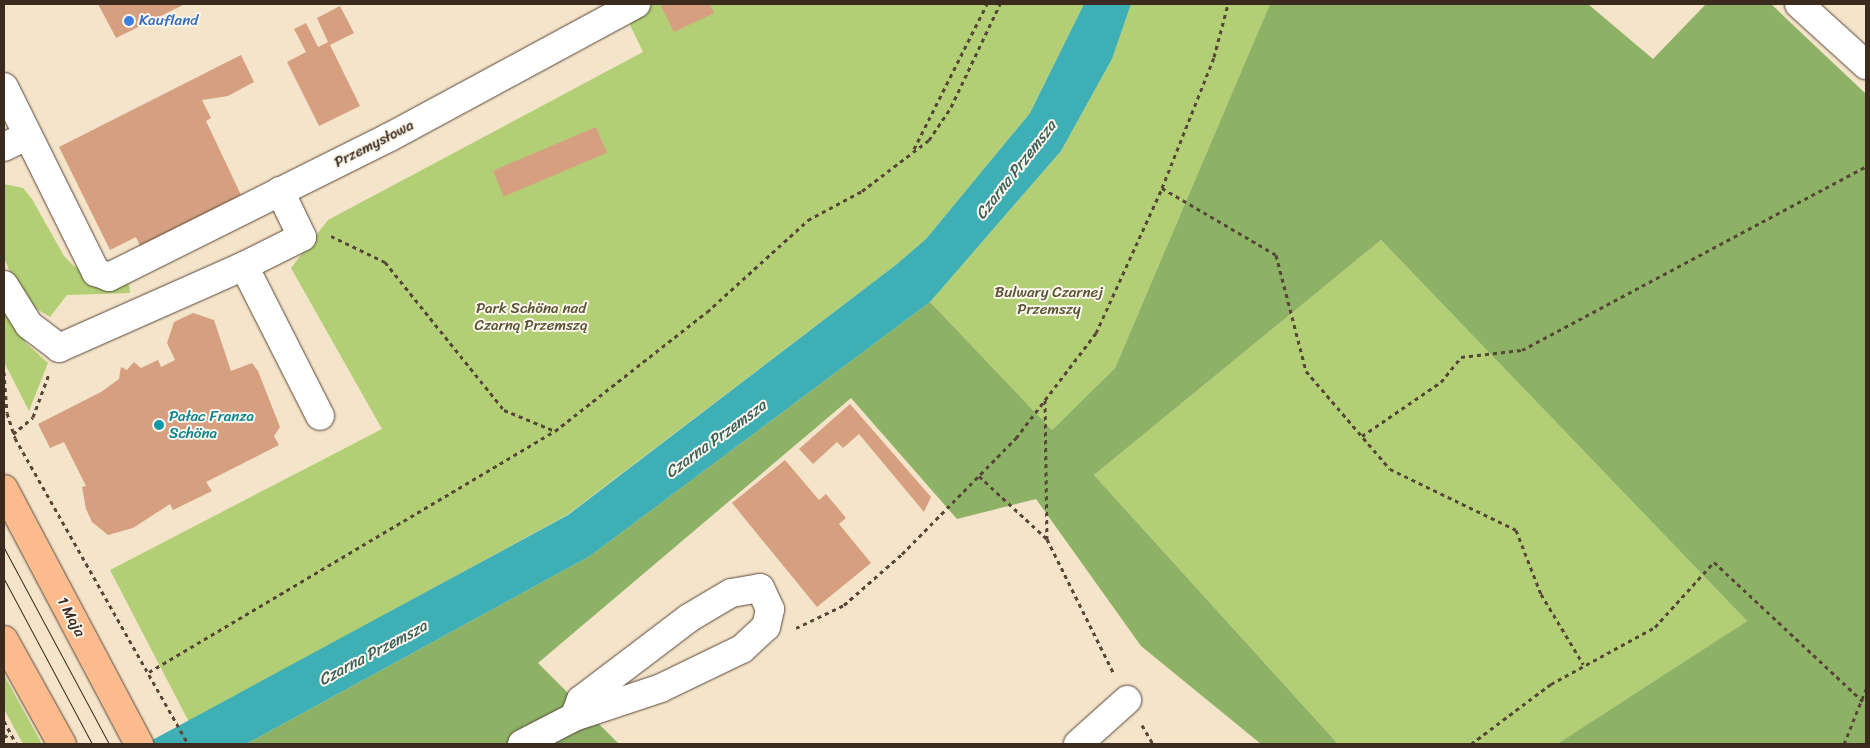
<!DOCTYPE html>
<meta charset="utf-8">
<style>
body{margin:0}
#map{position:relative;width:1870px;height:748px;overflow:hidden;background:#f4e4ca;font-family:Sriracha,sans-serif}
div>[style]{position:absolute}
.green>*{inset:0;background:#b2cf75}
.forest>*{inset:0;background:#8db266}
.water>*{inset:0;background:#3dafb5}
.building>*{inset:0;background:#d69f80;transform-origin:0 0}
.path>*{height:3px;margin-top:-1.5px;transform-origin:0;background:repeating-linear-gradient(90deg,#574638 0 4px,transparent 0 8px)}
.roads{filter:drop-shadow(0 0 1px #574638) drop-shadow(0 0 1px #574638)}
.minor>*{height:28px;margin:-14px;padding:0 14px;transform-origin:14px;border-radius:14px;background:#fff}
.major>*{height:28px;margin:-14px;padding:0 14px;transform-origin:14px;border-radius:14px;background:#fbbb8c}
.tram>*{height:1px;margin:-0.5px;padding:0 0.5px;transform-origin:0.5px;border-radius:0.5px;background:#3b2a1e}
.dots>*{width:14px;height:14px;translate:-50% -50%;box-sizing:border-box;border:2px solid #fbf7ec;border-radius:50%}
span{translate:-50% -50%;white-space:nowrap;text-align:center;line-height:1.15;-webkit-text-stroke:4px #fbf7ec;paint-order:stroke}
.shop-label{font-size:15px;color:#366cbe}
.left{translate:0 -50%;text-align:left}
.street-label{font-size:15px;color:#3b2a1e}
.park-label{font-size:15px;color:#595334}
.culture-label{font-size:15px;color:#0d838f}
.water-label{font-size:16px;color:#3c5f5a;font-style:italic}
.frame{position:absolute;inset:0;border:5px solid #3b2a1e;pointer-events:none}
</style>
<div id="map">
<div class="green">
<div style="clip-path:polygon(620px 4px,1084px 4px,1030px 113px,926px 239px,897px 264px,567px 515px,189px 722px,110px 570px,382px 429px,291px 268px,328px 220px,643px 52px)"></div>
<div style="clip-path:polygon(1131px 4px,1270px 4px,1115px 368px,1052px 430px,930px 302px,1061px 151px,1112px 59px)"></div>
<div style="clip-path:polygon(4px 184px,23px 188px,32px 199px,64px 256px,74px 266px,102px 282px,129px 284px,130px 293px,67px 295px,50px 317px,22px 300px,4px 258px)"></div>
<div style="clip-path:polygon(1381px 240px,1747px 621px,1557px 744px,1338px 744px,1094px 475px)"></div>
<div style="clip-path:polygon(4px 306px,26px 343px,48px 363px,29px 411px,4px 362px)"></div>
<div style="clip-path:polygon(4px 675px,42px 744px,23px 744px,4px 709px)"></div>
</div>
<div class="forest">
<div style="clip-path:polygon(1270px 4px,1588px 4px,1653px 59px,1706px 4px,1771px 4px,1866px 94px,1866px 744px,1557px 744px,1747px 621px,1381px 240px,1094px 475px,1338px 744px,1261px 744px,1141px 646px,1036px 499px,957px 519px,851px 398px,538px 663px,619px 744px,246px 744px,590px 556px,930px 302px,1052px 430px,1115px 368px)"></div>
</div>
<div class="water">
<div style="clip-path:polygon(1084px 4px,1131px 4px,1112px 59px,1061px 151px,930px 302px,590px 556px,246px 744px,145px 744px,568px 515px,897px 264px,926px 239px,1030px 113px)"></div>
</div>
<div class="building">
<div style="clip-path:polygon(98px 4px,185px 4px,116px 38px)"></div>
<div style="clip-path:polygon(660px 4px,710px 4px,714px 13px,674px 32px)"></div>
<div style="clip-path:polygon(340px 6px,354px 33px,330px 45px,360px 106px,319px 126px,287px 62px,306px 52px,294px 29px,306px 23px,318px 47px,328px 42px,317px 18px)"></div>
<div style="clip-path:polygon(241px 55px,254px 82px,228px 96px,202px 100px,211px 118px,206px 121px,241px 195px,140px 246px,136px 237px,110px 250px,59px 147px)"></div>
<div style="left:596px;top:127px;width:28px;height:112px;rotate:67deg"></div>
<div style="clip-path:polygon(193px 313px,214px 320px,231px 371px,252px 363px,258px 371px,280px 427px,274px 436px,279px 445px,206px 482px,212px 491px,173px 510px,170px 504px,133px 528px,108px 535px,92px 522px,86px 509px,82px 487px,86px 486px,64px 442px,50px 448px,38px 424px,101px 392px,119px 379px,121px 367px,127px 370px,134px 362px,141px 368px,158px 360px,161px 367px,175px 360px,167px 343px,174px 322px)"></div>
<div style="clip-path:polygon(850px 404px,931px 497px,924px 512px,859px 434px,843px 448px,837px 442px,813px 464px,799px 449px)"></div>
<div style="clip-path:polygon(785px 460px,819px 500px,826px 494px,846px 518px,839px 524px,871px 563px,817px 607px,732px 503px)"></div>
</div>
<div class="path">
<div style="left:914px;top:149px;width:162px;rotate:-63.3deg"></div>
<div style="left:1162px;top:188px;width:132px;rotate:30.4deg"></div>
<div style="left:1276px;top:255px;width:120px;rotate:75.5deg"></div>
<div style="left:1306px;top:371px;width:129px;rotate:49.4deg"></div>
<div style="left:1390px;top:469px;width:140px;rotate:25.8deg"></div>
<div style="left:1516px;top:530px;width:69px;rotate:68.7deg"></div>
<div style="left:1541px;top:594px;width:82px;rotate:59deg"></div>
<div style="left:331px;top:236px;width:60px;rotate:25.7deg"></div>
<div style="left:385px;top:262px;width:190px;rotate:51.2deg"></div>
<div style="left:504px;top:410px;width:55px;rotate:22.4deg"></div>
<div style="left:4px;top:372px;width:41px;rotate:85.8deg"></div>
<div style="left:7px;top:413px;width:26px;rotate:72deg"></div>
<div style="left:15px;top:438px;width:352px;rotate:60.5deg"></div>
<div style="left:1045px;top:400px;width:139px;rotate:89.2deg"></div>
<div style="left:1047px;top:539px;width:151px;rotate:63.6deg"></div>
<div style="left:13px;top:434px;width:26px;rotate:-40deg"></div>
<div style="left:33px;top:417px;width:46px;rotate:-69.6deg"></div>
<div style="left:1362px;top:436px;width:96px;rotate:-34.4deg"></div>
<div style="left:1441px;top:382px;width:32px;rotate:-51deg"></div>
<div style="left:1461px;top:357px;width:61px;rotate:-6.5deg"></div>
<div style="left:1522px;top:350px;width:390px;rotate:-28.1deg"></div>
<div style="left:979px;top:476px;width:93px;rotate:42.8deg"></div>
<div style="left:796px;top:628px;width:53px;rotate:-25.6deg"></div>
<div style="left:844px;top:605px;width:77px;rotate:-41.3deg"></div>
<div style="left:902px;top:554px;width:163px;rotate:-45.5deg"></div>
<div style="left:1016px;top:438px;width:132px;rotate:-52.7deg"></div>
<div style="left:1096px;top:333px;width:159px;rotate:-65.5deg"></div>
<div style="left:1162px;top:188px;width:141px;rotate:-68.3deg"></div>
<div style="left:1214px;top:57px;width:55px;rotate:-75.2deg"></div>
<div style="left:149px;top:672px;width:472px;rotate:-30.7deg"></div>
<div style="left:555px;top:431px;width:193px;rotate:-38.1deg"></div>
<div style="left:707px;top:312px;width:137px;rotate:-42.3deg"></div>
<div style="left:808px;top:220px;width:61px;rotate:-28.2deg"></div>
<div style="left:862px;top:191px;width:84px;rotate:-37.3deg"></div>
<div style="left:929px;top:140px;width:40px;rotate:-56deg"></div>
<div style="left:951px;top:107px;width:114px;rotate:-64.6deg"></div>
<div style="left:4px;top:721px;width:26px;rotate:62deg"></div>
<div style="left:1142px;top:725px;width:22px;rotate:60deg"></div>
<div style="left:4px;top:737px;width:7px;rotate:-27deg"></div>
<div style="left:1471px;top:744px;width:100px;rotate:-36.9deg"></div>
<div style="left:1551px;top:684px;width:119px;rotate:-28.7deg"></div>
<div style="left:1655px;top:627px;width:88px;rotate:-47.8deg"></div>
<div style="left:1714px;top:562px;width:208px;rotate:43.1deg"></div>
<div style="left:1844px;top:744px;width:59px;rotate:-68.2deg"></div>
</div>
<div class="roads">
<div class="minor">
<div style="left:1799px;top:4px;width:91px;rotate:42.3deg"></div>
<div style="left:4px;top:87px;width:207px;rotate:63.6deg"></div>
<div style="left:96px;top:272px;width:14px;rotate:21deg"></div>
<div style="left:109px;top:277px;width:314px;rotate:-26.5deg"></div>
<div style="left:390px;top:137px;width:280px;rotate:-28.4deg"></div>
<div style="left:4px;top:147px;width:25px;rotate:-26deg"></div>
<div style="left:280px;top:191px;width:51px;rotate:64.4deg"></div>
<div style="left:302px;top:237px;width:65px;rotate:153.4deg"></div>
<div style="left:244px;top:266px;width:168px;rotate:63.1deg"></div>
<div style="left:4px;top:285px;width:47px;rotate:58deg"></div>
<div style="left:29px;top:325px;width:38px;rotate:37deg"></div>
<div style="left:59px;top:348px;width:202px;rotate:-23.9deg"></div>
<div style="left:522px;top:744px;width:59px;rotate:-27.4deg"></div>
<div style="left:574px;top:717px;width:92px;rotate:-18.4deg"></div>
<div style="left:661px;top:688px;width:90px;rotate:-25.7deg"></div>
<div style="left:742px;top:649px;width:33px;rotate:-43deg"></div>
<div style="left:766px;top:627px;width:18px;rotate:-77deg"></div>
<div style="left:770px;top:609px;width:23px;rotate:-115deg"></div>
<div style="left:760px;top:588px;width:29px;rotate:170deg"></div>
<div style="left:731px;top:593px;width:49px;rotate:149.2deg"></div>
<div style="left:689px;top:618px;width:136px;rotate:142.8deg"></div>
<div style="left:581px;top:700px;width:18px;rotate:112deg"></div>
<div style="left:1078px;top:744px;width:66px;rotate:-41.9deg"></div>
</div>
<div class="major">
<div style="left:4px;top:489px;width:289px;rotate:62.1deg"></div>
<div style="left:4px;top:640px;width:119px;rotate:60.9deg"></div>
</div>
</div>
<div class="tram">
<div style="left:4px;top:548px;width:222px;rotate:61.8deg"></div>
<div style="left:4px;top:579px;width:187px;rotate:61.9deg"></div>
</div>
<div class="dots">
<div style="left:129px;top:21px;background:#3f7fe0"></div>
<div style="left:159px;top:425px;background:#0f9aa8"></div>
</div>
<div class="shop-label">
<span class="left" style="left:139px;top:21px">Kaufland</span>
</div>
<div class="street-label">
<span style="left:374px;top:144px;rotate:-27deg">Przemysłowa</span>
<span style="left:71px;top:617px;rotate:62deg">1 Maja</span>
</div>
<div class="park-label">
<span style="left:1049px;top:301px">Bulwary Czarnej<br>Przemszy</span>
<span style="left:531px;top:317px">Park Schöna nad<br>Czarną Przemszą</span>
</div>
<div class="culture-label">
<span class="left" style="left:169px;top:425px">Pałac Franza<br>Schöna</span>
</div>
<div class="water-label">
<span style="left:1016px;top:170px;rotate:-52deg">Czarna Przemsza</span>
<span style="left:716px;top:439px;rotate:-36deg">Czarna Przemsza</span>
<span style="left:373px;top:653px;rotate:-28deg">Czarna Przemsza</span>
</div>
<div class="frame"></div>
</div>
